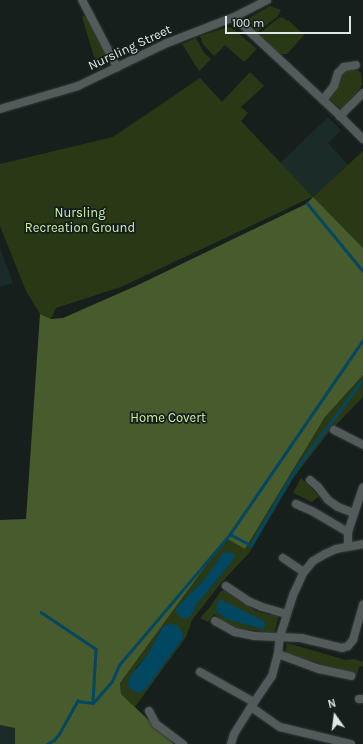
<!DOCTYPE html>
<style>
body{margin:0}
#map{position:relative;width:363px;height:744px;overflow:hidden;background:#171f1d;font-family:Karla,sans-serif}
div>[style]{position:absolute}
.built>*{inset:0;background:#1b2b28}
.green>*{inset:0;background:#2a3915}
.forest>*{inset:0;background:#475b2c}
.water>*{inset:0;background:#014762}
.stream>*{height:2.5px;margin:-1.25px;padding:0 1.25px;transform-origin:1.25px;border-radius:1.25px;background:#014762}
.roads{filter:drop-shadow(0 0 1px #353a39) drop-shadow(0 0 1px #353a39)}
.minor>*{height:8px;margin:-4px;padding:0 4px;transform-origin:4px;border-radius:4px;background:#525b59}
span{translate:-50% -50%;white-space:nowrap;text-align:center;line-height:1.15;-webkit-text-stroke:3.5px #171f1d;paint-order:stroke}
.street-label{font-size:13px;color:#e1e7e5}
.park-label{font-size:13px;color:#cef0a4}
.north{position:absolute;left:315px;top:696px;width:40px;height:40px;-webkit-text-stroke:3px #171f1d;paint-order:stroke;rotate:346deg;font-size:11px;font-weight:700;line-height:16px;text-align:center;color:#e1e7e5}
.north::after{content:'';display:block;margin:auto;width:14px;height:18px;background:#e1e7e5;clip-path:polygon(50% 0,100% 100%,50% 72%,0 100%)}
.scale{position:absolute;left:225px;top:16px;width:126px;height:18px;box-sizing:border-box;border:2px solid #e1e7e5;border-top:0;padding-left:5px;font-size:12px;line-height:14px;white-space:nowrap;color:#e1e7e5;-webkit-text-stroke:3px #171f1d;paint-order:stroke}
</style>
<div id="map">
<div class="built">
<div style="clip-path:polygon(328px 117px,341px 130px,328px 143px,348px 165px,313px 197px,280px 163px)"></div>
<div style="clip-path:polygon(0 248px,13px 283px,0 287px)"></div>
<div style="clip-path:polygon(0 725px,15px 728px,15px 744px,0 744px)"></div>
</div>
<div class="green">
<div style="clip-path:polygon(270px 6px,281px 10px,277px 17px,257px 32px,253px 28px,249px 18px)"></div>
<div style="clip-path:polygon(86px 15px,107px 55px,107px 64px,98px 70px,82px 17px)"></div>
<div style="clip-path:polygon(282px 17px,287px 21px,288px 20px,304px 35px,287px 54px,280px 54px,259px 34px,277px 19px)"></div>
<div style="clip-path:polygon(229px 27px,232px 28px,257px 49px,244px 62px,225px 45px,214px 56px,203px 44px,200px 36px)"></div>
<div style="clip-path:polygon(196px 38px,204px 53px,211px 59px,199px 71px,182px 44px)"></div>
<div style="clip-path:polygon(355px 68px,361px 73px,362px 85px,358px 91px,341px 109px,329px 99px,334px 92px,339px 76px,343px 70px)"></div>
<div style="clip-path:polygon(250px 72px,264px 86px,241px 107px,248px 113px,241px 121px,313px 197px,363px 151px,363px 248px,312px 197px,121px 287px,56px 308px,51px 319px,40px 314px,26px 291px,0 226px,0 164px,113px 137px,200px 78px,222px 102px)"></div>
<div style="clip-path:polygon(evenodd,363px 375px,363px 397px,328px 433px,294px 477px,249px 553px,221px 583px,192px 620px,186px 637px,135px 707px,121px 694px,120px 683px,226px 537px,245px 549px,325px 417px,363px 375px,231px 563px,197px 604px,192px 615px,179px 605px,204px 580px,231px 563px,363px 375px,163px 626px,183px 635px,182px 640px,157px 674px,135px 669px,148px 654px,163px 626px)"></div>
<div style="clip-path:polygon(301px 478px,319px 496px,312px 502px,293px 493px)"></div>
<div style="clip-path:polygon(evenodd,224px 590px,256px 611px,270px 615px,274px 613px,279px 615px,274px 633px,238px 628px,225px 623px,214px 614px,208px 622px,200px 618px,210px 607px,220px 592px,224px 590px,216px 608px,237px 608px,251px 615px,216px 608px)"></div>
<div style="clip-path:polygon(287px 643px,346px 660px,354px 659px,363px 662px,363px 666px,359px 667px,357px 675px,352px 672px,321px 667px,319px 663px,309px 660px,307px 663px,285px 654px)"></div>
</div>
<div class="forest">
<div style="clip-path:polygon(313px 197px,363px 248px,363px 375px,325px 417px,245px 549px,226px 538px,120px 683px,121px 694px,174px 744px,15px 744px,15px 728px,0 725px,0 520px,26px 519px,40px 314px,51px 319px,63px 318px,138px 285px,306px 204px)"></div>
</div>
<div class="water">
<div style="clip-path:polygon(224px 552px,233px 553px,235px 556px,231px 563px,197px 604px,192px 615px,185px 619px,180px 617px,176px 610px,179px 605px,204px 580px)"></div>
<div style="clip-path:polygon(220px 599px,260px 619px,265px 622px,265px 626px,263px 629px,255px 627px,227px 619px,217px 612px,216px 608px)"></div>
<div style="clip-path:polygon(170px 624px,177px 625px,182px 632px,183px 635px,182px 640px,146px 689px,138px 693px,131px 689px,128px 685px,129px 678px,148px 654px,163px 626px)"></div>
</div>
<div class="stream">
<div style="left:307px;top:203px;width:88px;rotate:50.5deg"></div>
<div style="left:230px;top:534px;width:24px;rotate:28deg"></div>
<div style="left:251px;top:545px;width:83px;rotate:-59.7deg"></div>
<div style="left:293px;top:473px;width:112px;rotate:-53.3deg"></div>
<div style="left:360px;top:383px;width:3px;rotate:-18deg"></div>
<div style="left:41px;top:612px;width:66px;rotate:33.9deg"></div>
<div style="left:96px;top:649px;width:53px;rotate:93.2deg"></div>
<div style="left:47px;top:744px;width:8px;rotate:-30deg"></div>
<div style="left:54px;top:740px;width:8px;rotate:-50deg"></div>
<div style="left:59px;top:734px;width:38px;rotate:-61deg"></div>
<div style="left:77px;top:701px;width:16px;rotate:7deg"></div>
<div style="left:93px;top:703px;width:29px;rotate:-49deg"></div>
<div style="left:112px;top:681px;width:17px;rotate:-66deg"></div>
<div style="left:119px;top:665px;width:172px;rotate:-49.7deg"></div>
<div style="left:230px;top:534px;width:235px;rotate:-55.6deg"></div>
</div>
<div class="roads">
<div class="minor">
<div style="left:82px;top:0;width:76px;rotate:62.4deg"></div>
<div style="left:234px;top:17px;width:145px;rotate:43deg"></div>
<div style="left:363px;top:93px;width:33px;rotate:135deg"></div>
<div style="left:340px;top:116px;width:33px;rotate:45deg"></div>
<div style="left:323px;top:100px;width:18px;rotate:-52deg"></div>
<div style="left:334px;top:86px;width:14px;rotate:-73deg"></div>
<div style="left:338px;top:73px;width:8px;rotate:-45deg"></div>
<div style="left:344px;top:67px;width:12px;rotate:-9deg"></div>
<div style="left:0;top:109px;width:81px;rotate:-16.4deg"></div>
<div style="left:78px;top:86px;width:99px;rotate:-25.8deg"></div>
<div style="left:167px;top:43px;width:72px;rotate:-21.2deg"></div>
<div style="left:234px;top:17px;width:37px;rotate:-27deg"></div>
<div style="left:334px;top:430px;width:33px;rotate:27deg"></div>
<div style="left:310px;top:480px;width:11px;rotate:41deg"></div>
<div style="left:318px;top:487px;width:16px;rotate:52deg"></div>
<div style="left:328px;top:500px;width:12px;rotate:35deg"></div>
<div style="left:338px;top:507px;width:17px;rotate:21deg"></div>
<div style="left:296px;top:504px;width:17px;rotate:24deg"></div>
<div style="left:312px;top:511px;width:42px;rotate:30.3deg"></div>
<div style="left:348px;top:546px;width:14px;rotate:-90deg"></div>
<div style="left:348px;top:532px;width:47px;rotate:-71.6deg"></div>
<div style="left:283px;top:558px;width:25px;rotate:34deg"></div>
<div style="left:226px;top:586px;width:27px;rotate:34deg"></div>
<div style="left:248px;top:601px;width:15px;rotate:23deg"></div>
<div style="left:262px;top:607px;width:26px;rotate:16deg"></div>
<div style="left:215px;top:621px;width:23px;rotate:29deg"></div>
<div style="left:235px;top:632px;width:19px;rotate:12deg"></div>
<div style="left:254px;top:636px;width:47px;rotate:2.4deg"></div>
<div style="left:301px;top:638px;width:42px;rotate:13.7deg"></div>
<div style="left:342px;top:648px;width:6px;rotate:-18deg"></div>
<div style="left:348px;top:646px;width:8px;rotate:-50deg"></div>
<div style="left:353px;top:640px;width:37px;rotate:-74deg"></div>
<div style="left:278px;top:654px;width:44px;rotate:20.1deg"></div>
<div style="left:319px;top:669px;width:33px;rotate:12deg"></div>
<div style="left:200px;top:672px;width:62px;rotate:29.1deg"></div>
<div style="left:359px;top:699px;width:4px"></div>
<div style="left:251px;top:707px;width:35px;rotate:35deg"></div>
<div style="left:280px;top:727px;width:73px;rotate:13.5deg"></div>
<div style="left:149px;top:711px;width:15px;rotate:62deg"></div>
<div style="left:156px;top:724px;width:34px;rotate:37deg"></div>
<div style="left:231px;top:744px;width:10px;rotate:-73deg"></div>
<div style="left:234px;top:734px;width:32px;rotate:-58deg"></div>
<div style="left:251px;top:707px;width:37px;rotate:-56deg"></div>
<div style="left:272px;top:676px;width:23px;rotate:-75deg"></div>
<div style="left:278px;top:654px;width:18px;rotate:-84deg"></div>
<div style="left:280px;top:636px;width:23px;rotate:-72deg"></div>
<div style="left:287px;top:614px;width:22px;rotate:-72deg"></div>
<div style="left:294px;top:593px;width:23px;rotate:-65deg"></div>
<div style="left:304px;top:572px;width:14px;rotate:-51deg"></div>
<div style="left:313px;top:561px;width:14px;rotate:-30deg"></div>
<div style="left:325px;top:554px;width:12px;rotate:-24deg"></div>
<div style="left:336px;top:549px;width:27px;rotate:-10deg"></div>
</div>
</div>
<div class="street-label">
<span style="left:130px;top:48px;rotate:-25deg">Nursling Street</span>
</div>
<div class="park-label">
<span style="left:80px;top:221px">Nursling<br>Recreation Ground</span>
<span style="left:168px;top:418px">Home Covert</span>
</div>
<div class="north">N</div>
<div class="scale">100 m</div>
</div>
